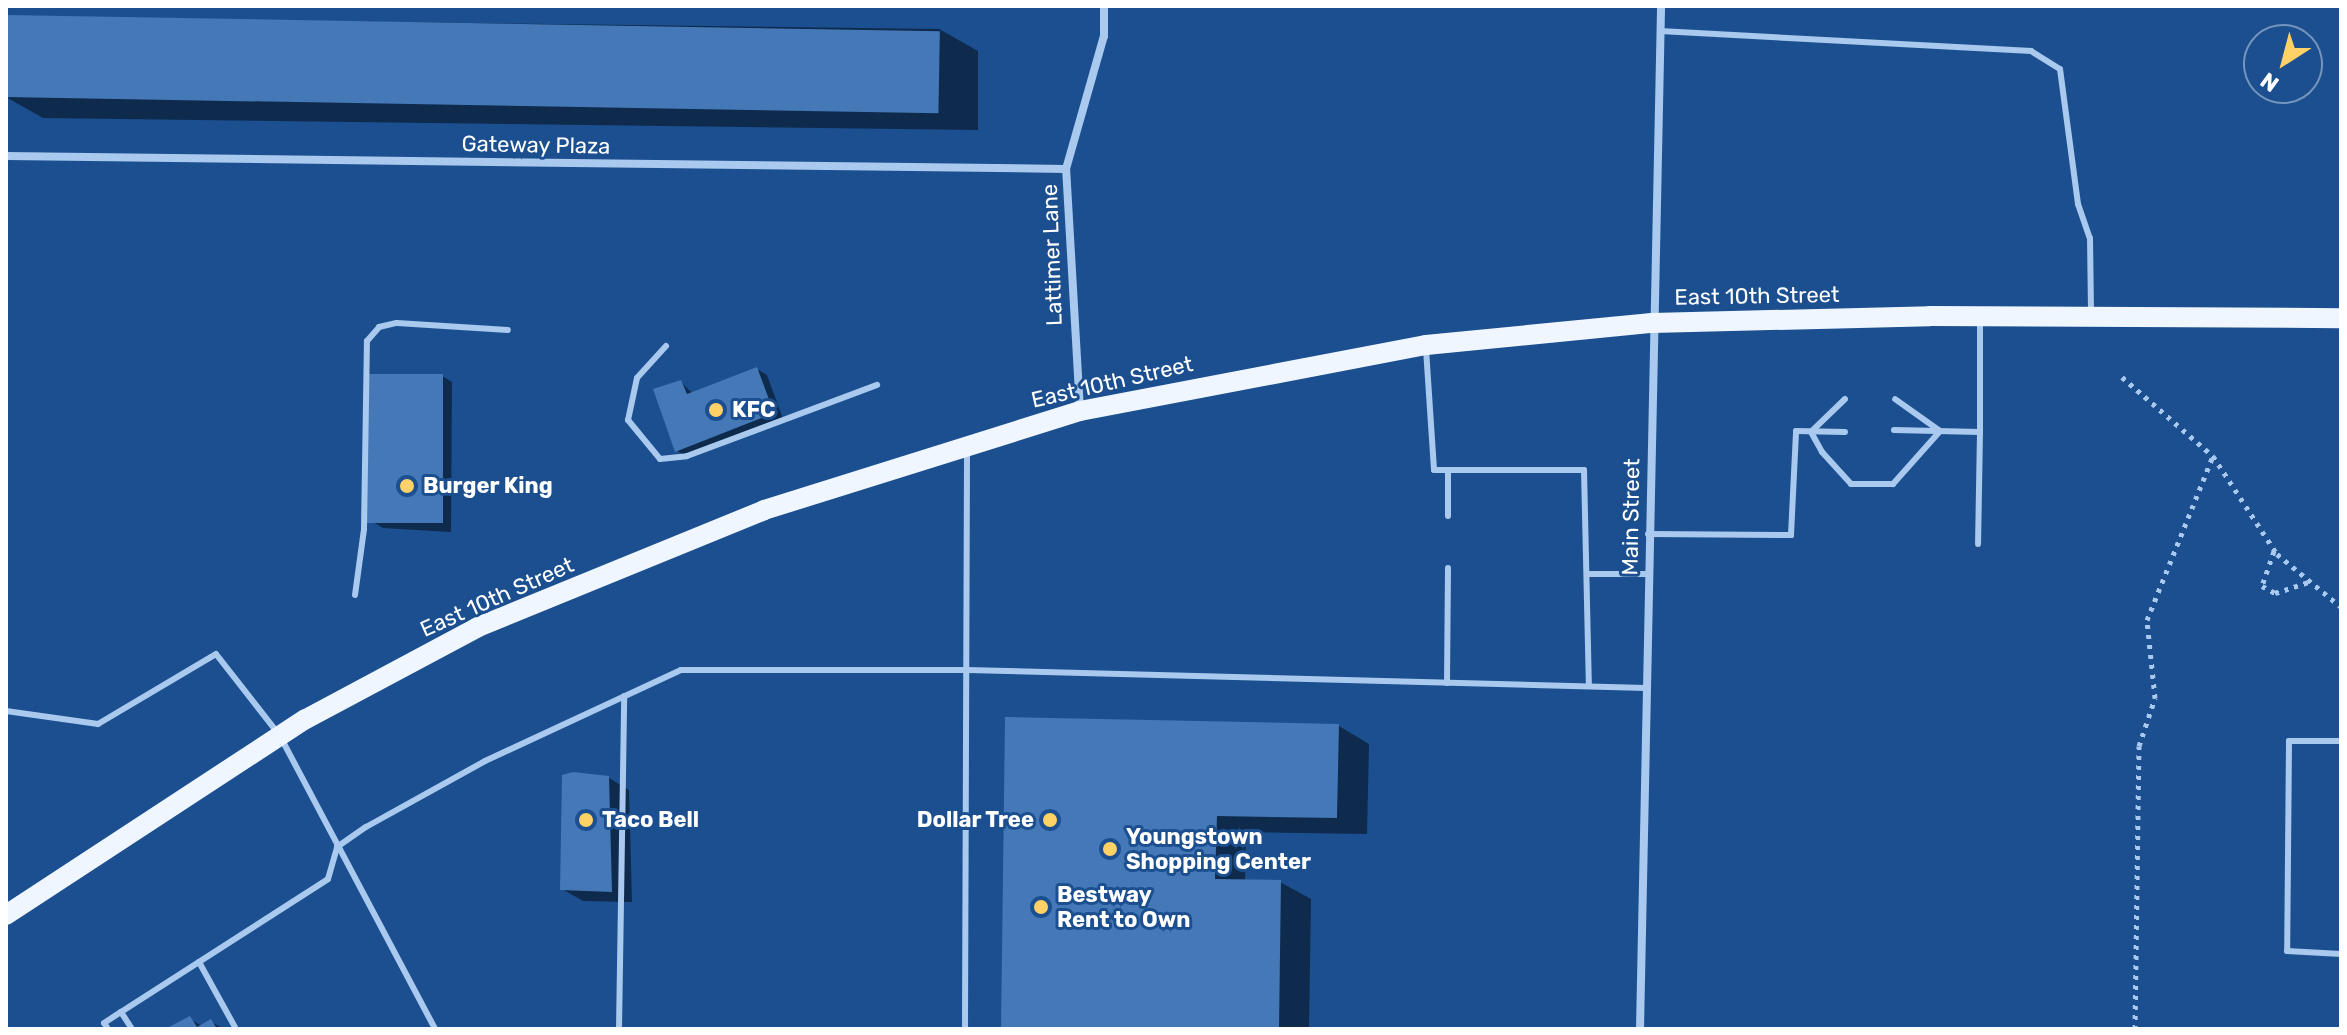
<!DOCTYPE html>
<style>
body{margin:0}
#map{position:relative;width:2347px;height:1035px;overflow:hidden;background:#1b4f8f;font-family:Rubik,sans-serif}
div>[style]{position:absolute}
.shadow>*{inset:0;background:#0007}
.building>*{inset:0;background:#4478b7;transform-origin:0 0}
.path>*{height:5px;margin-top:-2.5px;transform-origin:0;background:repeating-linear-gradient(90deg,#a9c9ee 0 4px,transparent 0 10px)}
.service>*{height:6px;margin:-3px;padding:0 3px;transform-origin:3px;border-radius:3px;background:#a9c9ee}
.minor>*{height:8px;margin:-4px;padding:0 4px;transform-origin:4px;border-radius:4px;background:#a9c9ee}
.primary>*{height:20px;margin:-10px;padding:0 10px;transform-origin:10px;border-radius:10px;background:#f0f6ff}
.dots>*{width:22px;height:22px;translate:-50% -50%;box-sizing:border-box;border:4px solid #1b4f8f;border-radius:50%}
span{translate:-50% -50%;white-space:nowrap;text-align:center;line-height:1.15;-webkit-text-stroke:6px #1b4f8f;paint-order:stroke}
.street-label{font-size:22px;color:#fff}
.poi-label{font-size:22px;color:#fff;font-weight:700}
.left{translate:0 -50%;text-align:left}
.right{translate:-100% -50%;text-align:right}
.frame{position:absolute;inset:0;border:8px solid #fff;pointer-events:none}
.north{position:absolute;left:2243px;top:24px;width:80px;height:80px;box-sizing:border-box;background:#1b4f8f;border:2px solid #7695bc;border-radius:50%;rotate:216deg;font-size:22px;font-weight:700;line-height:32px;text-align:center;color:#fff}
.north::after{content:'';display:block;margin:auto;width:28px;height:36px;background:#ffd166;clip-path:polygon(50% 0,100% 100%,50% 72%,0 100%)}
</style>
<div id="map">
<div class="shadow">
<div style="clip-path:polygon(6px 17px,939px 29px,978px 51px,978px 130px,43px 118px,6px 97px)"></div>
<div style="clip-path:polygon(757px 369px,767px 375px,783px 419px,686px 456px,677px 451px,681px 382px,693px 394px)"></div>
<div style="clip-path:polygon(442px 376px,452px 382px,451px 532px,383px 528px,373px 522px)"></div>
<div style="clip-path:polygon(1007px 719px,1339px 726px,1369px 744px,1367px 834px,1246px 832px,1245px 882px,1280px 882px,1311px 899px,1309px 1029px,1003px 1029px)"></div>
<div style="clip-path:polygon(609px 778px,629px 790px,632px 902px,583px 901px,562px 889px)"></div>
<div style="clip-path:polygon(190px 1019px,202px 1026px,211px 1022px,224px 1029px,170px 1029px)"></div>
</div>
<div class="building">
<div style="left:6px;top:15px;width:934px;height:82px;rotate:1deg"></div>
<div style="clip-path:polygon(757px 367px,774px 413px,675px 452px,653px 389px,681px 380px,687px 394px)"></div>
<div style="left:367px;top:374px;width:76px;height:149px"></div>
<div style="clip-path:polygon(1005px 717px,1339px 724px,1337px 818px,1217px 816px,1215px 879px,1281px 880px,1279px 1029px,1001px 1029px)"></div>
<div style="clip-path:polygon(573px 772px,609px 776px,612px 892px,560px 890px,562px 775px)"></div>
<div style="clip-path:polygon(190px 1016px,197px 1027px,211px 1019px,217px 1029px,165px 1029px)"></div>
</div>
<div class="path">
<div style="left:2122px;top:377px;width:121px;rotate:41deg"></div>
<div style="left:2213px;top:456px;width:117px;rotate:56.9deg"></div>
<div style="left:2277px;top:554px;width:83px;rotate:39.6deg"></div>
<div style="left:2274px;top:551px;width:37px;rotate:109deg"></div>
<div style="left:2262px;top:586px;width:15px;rotate:28deg"></div>
<div style="left:2275px;top:593px;width:35px;rotate:-18deg"></div>
<div style="left:2135px;top:1029px;width:283px;rotate:-89.2deg"></div>
<div style="left:2139px;top:746px;width:51px;rotate:-71.6deg"></div>
<div style="left:2155px;top:698px;width:78px;rotate:-95.9deg"></div>
<div style="left:2147px;top:620px;width:177px;rotate:-68.1deg"></div>
</div>
<div class="service">
<div style="left:1660px;top:31px;width:372px;rotate:3.1deg"></div>
<div style="left:2031px;top:51px;width:34px;rotate:32deg"></div>
<div style="left:2060px;top:69px;width:136px;rotate:82.4deg"></div>
<div style="left:2078px;top:204px;width:36px;rotate:71deg"></div>
<div style="left:2090px;top:238px;width:75px;rotate:89.2deg"></div>
<div style="left:666px;top:346px;width:43px;rotate:132.2deg"></div>
<div style="left:637px;top:378px;width:43px;rotate:102.1deg"></div>
<div style="left:628px;top:420px;width:50px;rotate:50.6deg"></div>
<div style="left:660px;top:459px;width:27px;rotate:-6deg"></div>
<div style="left:687px;top:456px;width:203px;rotate:-20.5deg"></div>
<div style="left:1426px;top:349px;width:121px;rotate:86.2deg"></div>
<div style="left:1434px;top:470px;width:150px"></div>
<div style="left:1584px;top:470px;width:216px;rotate:88.7deg"></div>
<div style="left:1845px;top:399px;width:47px;rotate:135.9deg"></div>
<div style="left:1811px;top:432px;width:23px;rotate:61deg"></div>
<div style="left:1822px;top:452px;width:43px;rotate:47.8deg"></div>
<div style="left:1851px;top:484px;width:42px"></div>
<div style="left:1893px;top:484px;width:71px;rotate:-48.4deg"></div>
<div style="left:1940px;top:431px;width:55px;rotate:-144.6deg"></div>
<div style="left:1894px;top:430px;width:86px;rotate:1.3deg"></div>
<div style="left:1980px;top:432px;width:112px;rotate:91deg"></div>
<div style="left:1980px;top:432px;width:112px;rotate:-90deg"></div>
<div style="left:1448px;top:516px;width:45px;rotate:-90deg"></div>
<div style="left:1648px;top:534px;width:143px;rotate:0.4deg"></div>
<div style="left:1791px;top:535px;width:104px;rotate:-87.2deg"></div>
<div style="left:1796px;top:431px;width:49px;rotate:1.2deg"></div>
<div style="left:1587px;top:574px;width:61px"></div>
<div style="left:355px;top:595px;width:67px;rotate:-82.2deg"></div>
<div style="left:364px;top:529px;width:188px;rotate:-89.1deg"></div>
<div style="left:367px;top:341px;width:18px;rotate:-49deg"></div>
<div style="left:379px;top:327px;width:18px;rotate:-13deg"></div>
<div style="left:397px;top:323px;width:111px;rotate:3.6deg"></div>
<div style="left:1447px;top:683px;width:115px;rotate:-89.5deg"></div>
<div style="left:6px;top:711px;width:93px;rotate:8deg"></div>
<div style="left:98px;top:724px;width:137px;rotate:-30.7deg"></div>
<div style="left:216px;top:654px;width:104px;rotate:52deg"></div>
<div style="left:280px;top:736px;width:331px;rotate:62.1deg"></div>
<div style="left:2341px;top:741px;width:52px;rotate:180deg"></div>
<div style="left:2289px;top:741px;width:210px;rotate:90.5deg"></div>
<div style="left:2287px;top:951px;width:54px;rotate:3.2deg"></div>
<div style="left:199px;top:962px;width:77px;rotate:61.1deg"></div>
<div style="left:121px;top:1012px;width:20px;rotate:57deg"></div>
<div style="left:108px;top:1029px;width:7px;rotate:-124deg"></div>
<div style="left:104px;top:1023px;width:20px;rotate:-33deg"></div>
<div style="left:121px;top:1012px;width:246px;rotate:-32.7deg"></div>
<div style="left:328px;top:879px;width:33px;rotate:-74deg"></div>
<div style="left:337px;top:847px;width:35px;rotate:-35deg"></div>
<div style="left:366px;top:827px;width:136px;rotate:-29deg"></div>
<div style="left:485px;top:761px;width:216px;rotate:-24.9deg"></div>
<div style="left:681px;top:670px;width:286px"></div>
<div style="left:967px;top:670px;width:679px;rotate:1.52deg"></div>
<div style="left:619px;top:1029px;width:333px;rotate:-89.1deg"></div>
<div style="left:965px;top:1029px;width:580px;rotate:-89.8deg"></div>
</div>
<div class="minor">
<div style="left:6px;top:156px;width:1060px;rotate:0.7deg"></div>
<div style="left:1080px;top:410px;width:241px;rotate:-93.3deg"></div>
<div style="left:1066px;top:169px;width:138px;rotate:-74.1deg"></div>
<div style="left:1104px;top:36px;width:30px;rotate:-90deg"></div>
<div style="left:1640px;top:1029px;width:1023px;rotate:-88.82deg"></div>
</div>
<div class="primary">
<div style="left:6px;top:915px;width:358px;rotate:-33.2deg"></div>
<div style="left:306px;top:719px;width:195px;rotate:-28.1deg"></div>
<div style="left:478px;top:627px;width:309px;rotate:-22.2deg"></div>
<div style="left:764px;top:510px;width:331px;rotate:-17.4deg"></div>
<div style="left:1080px;top:411px;width:352px;rotate:-10.8deg"></div>
<div style="left:1426px;top:345px;width:227px;rotate:-5.6deg"></div>
<div style="left:1652px;top:323px;width:278px;rotate:-1.4deg"></div>
<div style="left:1930px;top:316px;width:411px;rotate:0.3deg"></div>
</div>
<div class="dots">
<div style="left:716px;top:410px;background:#ffd166"></div>
<div style="left:407px;top:486px;background:#ffd166"></div>
<div style="left:586px;top:820px;background:#ffd166"></div>
<div style="left:1050px;top:820px;background:#ffd166"></div>
<div style="left:1110px;top:849px;background:#ffd166"></div>
<div style="left:1041px;top:907px;background:#ffd166"></div>
</div>
<div class="street-label">
<span style="left:536px;top:145px;rotate:1deg">Gateway Plaza</span>
<span style="left:1052px;top:255px;rotate:-92deg">Lattimer Lane</span>
<span style="left:1757px;top:296px;rotate:-1deg">East 10th Street</span>
<span style="left:1112px;top:382px;rotate:-13deg">East 10th Street</span>
<span style="left:1631px;top:517px;rotate:-89deg">Main Street</span>
<span style="left:497px;top:597px;rotate:-24deg">East 10th Street</span>
</div>
<div class="poi-label">
<span class="left" style="left:732px;top:410px">KFC</span>
<span class="left" style="left:423px;top:486px">Burger King</span>
<span class="left" style="left:602px;top:820px">Taco Bell</span>
<span class="right" style="left:1034px;top:820px">Dollar Tree</span>
<span class="left" style="left:1126px;top:849px">Youngstown<br>Shopping Center</span>
<span class="left" style="left:1057px;top:907px">Bestway<br>Rent to Own</span>
</div>
<div class="frame"></div>
<div class="north">N</div>
</div>
